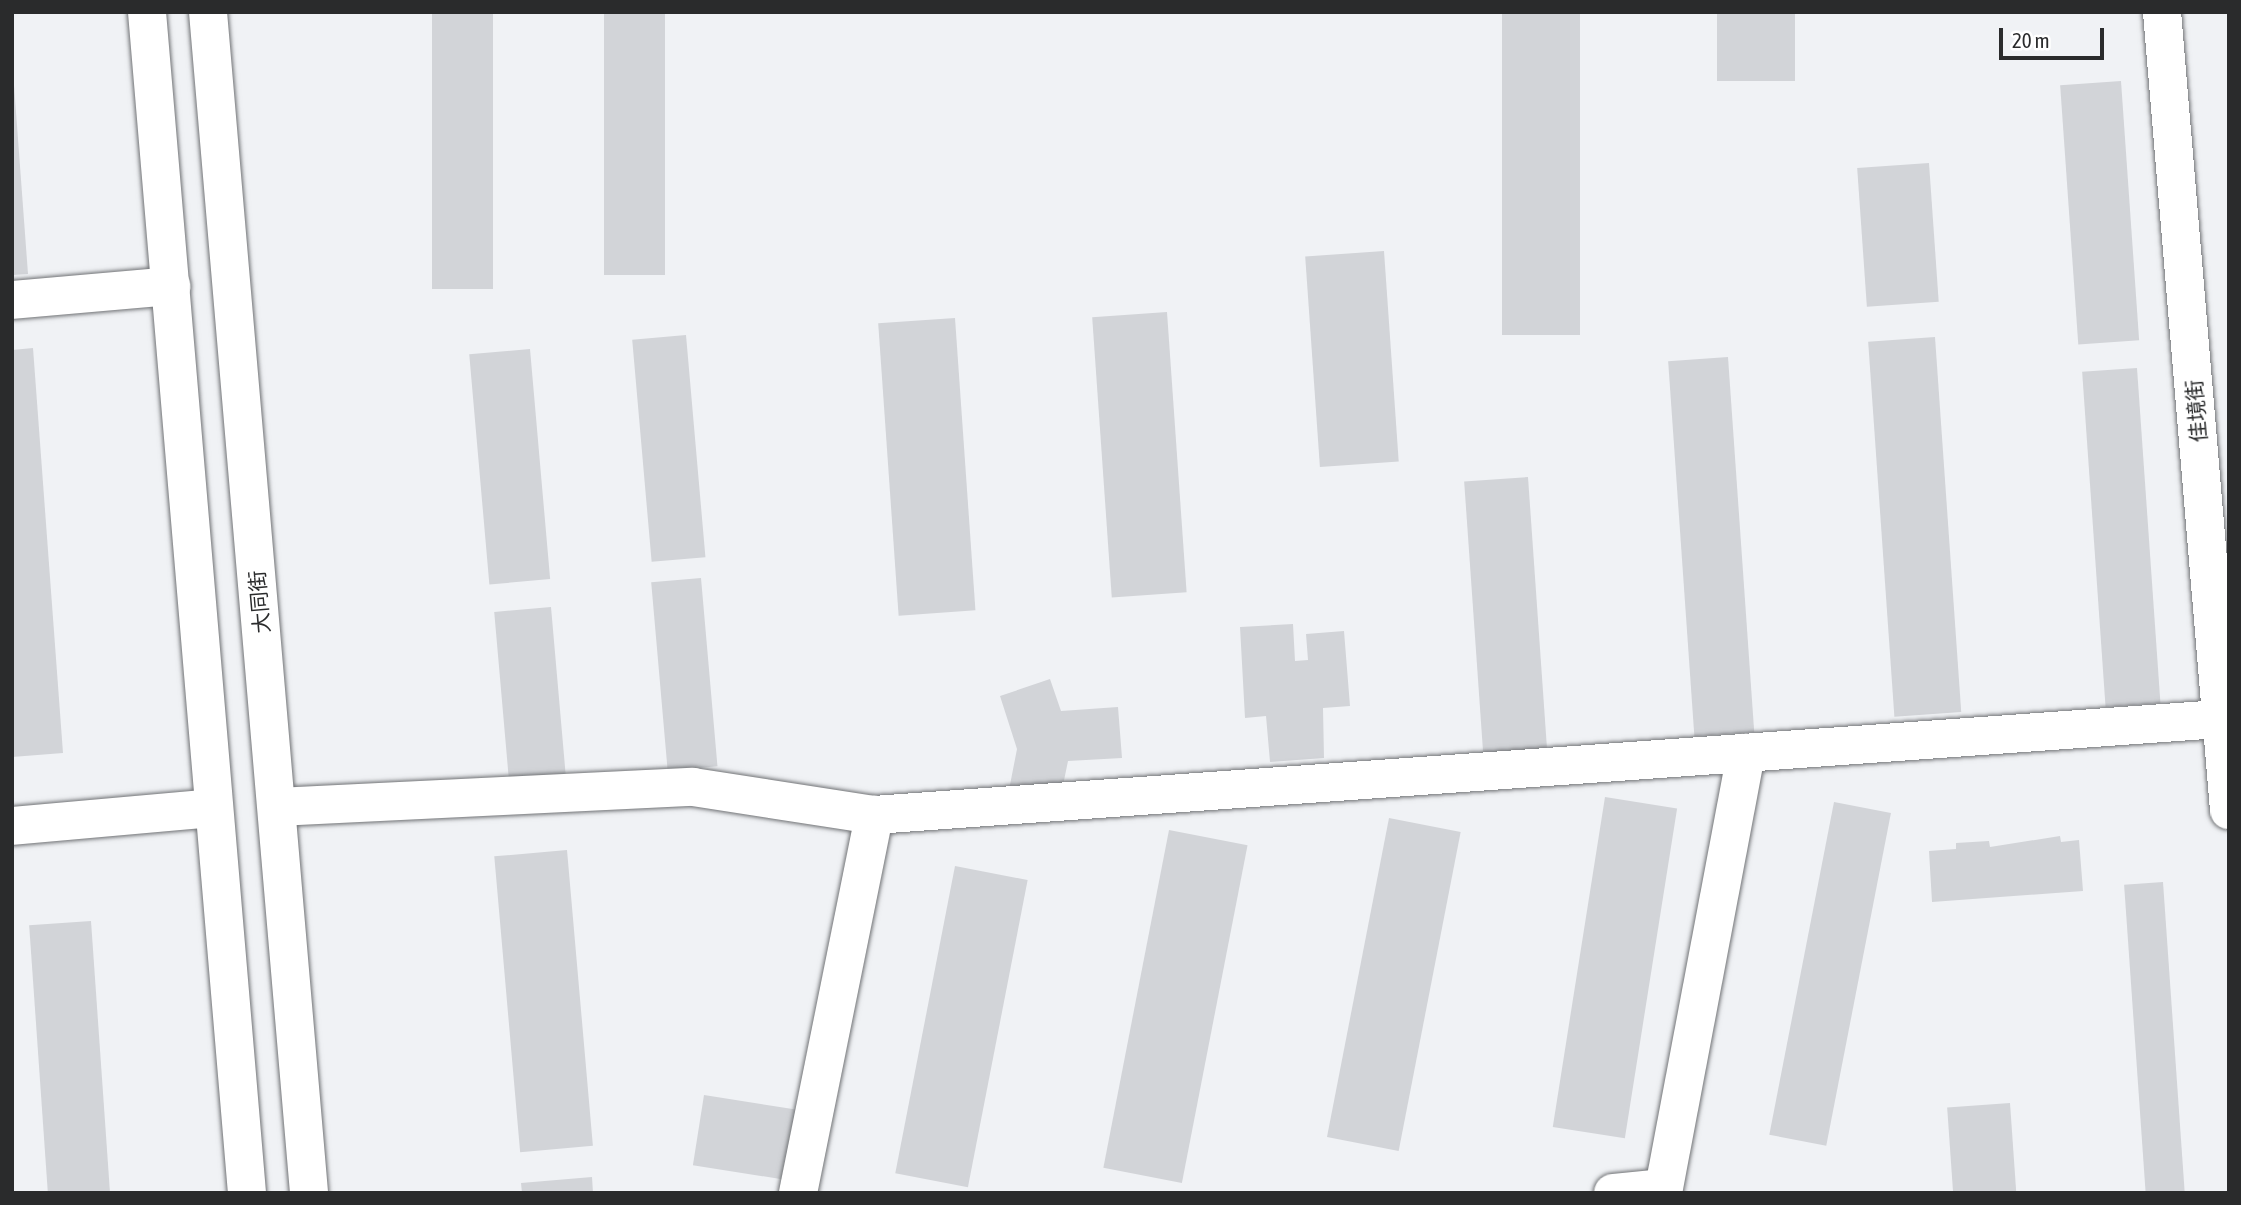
<!DOCTYPE html>
<meta charset="utf-8">
<style>
body{margin:0}
#map{position:relative;width:2241px;height:1205px;overflow:hidden;background:#f0f2f5;font-family:"Asap Condensed","Noto Sans SC",sans-serif}
div>[style]{position:absolute}
.building>*{inset:0;background:#d2d4d8;transform-origin:0 0}
.roads{filter:drop-shadow(0 0 2px #717376) drop-shadow(0 0 2px #717376)}
.minor>*{height:38px;margin:-19px;padding:0 19px;transform-origin:19px;border-radius:19px;background:#fff}
.major>*{height:38px;margin:-19px;padding:0 19px;transform-origin:19px;border-radius:19px;background:#fff}
span{translate:-50% -50%;white-space:nowrap;text-align:center;line-height:1.15;-webkit-text-stroke:5px #fff;paint-order:stroke}
.street-label{font-size:21px;color:#2a2b2c}
.frame{position:absolute;inset:0;border:14px solid #2a2b2c;pointer-events:none}
.scale{position:absolute;left:1999px;top:28px;width:105px;height:32px;box-sizing:border-box;border:4px solid #2a2b2c;border-top:0;padding-left:9px;font-size:21px;line-height:24px;white-space:nowrap;color:#2a2b2c;-webkit-text-stroke:5px #fff;paint-order:stroke}
</style>
<div id="map">
<div class="building">
<div style="left:432px;top:12px;width:61px;height:277px"></div>
<div style="left:604px;top:12px;width:61px;height:263px"></div>
<div style="left:1502px;top:12px;width:78px;height:323px"></div>
<div style="left:1717px;top:12px;width:78px;height:69px"></div>
<div style="clip-path:polygon(12px 58px,28px 274px,12px 275px)"></div>
<div style="left:2121px;top:81px;width:260px;height:61px;rotate:86deg"></div>
<div style="left:1929px;top:163px;width:139px;height:72px;rotate:86deg"></div>
<div style="left:1384px;top:251px;width:211px;height:79px;rotate:86deg"></div>
<div style="left:1167px;top:312px;width:281px;height:75px;rotate:86deg"></div>
<div style="left:955px;top:318px;width:293px;height:77px;rotate:86deg"></div>
<div style="left:686px;top:335px;width:223px;height:54px;rotate:85deg"></div>
<div style="left:1935px;top:337px;width:376px;height:67px;rotate:86deg"></div>
<div style="clip-path:polygon(33px 348px,63px 753px,12px 757px,12px 350px)"></div>
<div style="left:530px;top:349px;width:231px;height:61px;rotate:85deg"></div>
<div style="left:1728px;top:357px;width:376px;height:60px;rotate:86deg"></div>
<div style="left:2137px;top:368px;width:336px;height:55px;rotate:86deg"></div>
<div style="left:1528px;top:477px;width:273px;height:64px;rotate:86deg"></div>
<div style="left:701px;top:578px;width:189px;height:50px;rotate:85deg"></div>
<div style="left:551px;top:607px;width:173px;height:57px;rotate:85deg"></div>
<div style="clip-path:polygon(1293px 624px,1295px 661px,1308px 660px,1306px 634px,1344px 631px,1350px 706px,1323px 708px,1324px 758px,1270px 762px,1266px 716px,1245px 718px,1240px 627px)"></div>
<div style="clip-path:polygon(1050px 679px,1061px 711px,1118px 707px,1122px 758px,1068px 761px,1060px 800px,1009px 790px,1017px 749px,1000px 696px)"></div>
<div style="left:1605px;top:797px;width:73px;height:334px;rotate:9deg"></div>
<div style="left:1834px;top:802px;width:58px;height:339px;rotate:11deg"></div>
<div style="left:1389px;top:818px;width:73px;height:325px;rotate:11deg"></div>
<div style="left:1169px;top:830px;width:80px;height:344px;rotate:11deg"></div>
<div style="clip-path:polygon(2060px 836px,2061px 842px,2079px 840px,2083px 891px,1932px 902px,1929px 851px,1956px 849px,1956px 843px,1989px 841px,1990px 847px)"></div>
<div style="left:567px;top:850px;width:297px;height:73px;rotate:85deg"></div>
<div style="left:955px;top:866px;width:74px;height:313px;rotate:11deg"></div>
<div style="left:2163px;top:882px;width:312px;height:39px;rotate:86deg"></div>
<div style="left:91px;top:921px;width:273px;height:62px;rotate:86deg"></div>
<div style="left:704px;top:1095px;width:101px;height:71px;rotate:9deg"></div>
<div style="left:2010px;top:1103px;width:90px;height:63px;rotate:86deg"></div>
<div style="clip-path:polygon(592px 1177px,593px 1193px,522px 1193px,521px 1183px)"></div>
</div>
<div class="roads">
<div class="minor">
<div style="left:2162px;top:12px;width:801px;rotate:85.2deg"></div>
<div style="left:12px;top:300px;width:160px;rotate:-5deg"></div>
<div style="left:277px;top:807px;width:416px;rotate:-2.8deg"></div>
<div style="left:693px;top:787px;width:183px;rotate:8.8deg"></div>
<div style="left:874px;top:815px;width:1350px;rotate:-4.08deg"></div>
<div style="left:12px;top:826px;width:202px;rotate:-5.1deg"></div>
<div style="left:798px;top:1193px;width:386px;rotate:-78.6deg"></div>
<div style="left:1613px;top:1193px;width:50px;rotate:-5.7deg"></div>
<div style="left:1663px;top:1193px;width:448px;rotate:-79.3deg"></div>
</div>
<div class="major">
<div style="left:147px;top:12px;width:1185px;rotate:85.16deg"></div>
<div style="left:208px;top:12px;width:1185px;rotate:85.11deg"></div>
</div>
</div>
<div class="street-label">
<span style="left:2196px;top:411px;rotate:-95deg">佳境街</span>
<span style="left:259px;top:602px;rotate:-95deg">大同街</span>
</div>
<div class="frame"></div>
<div class="scale">20 m</div>
</div>
